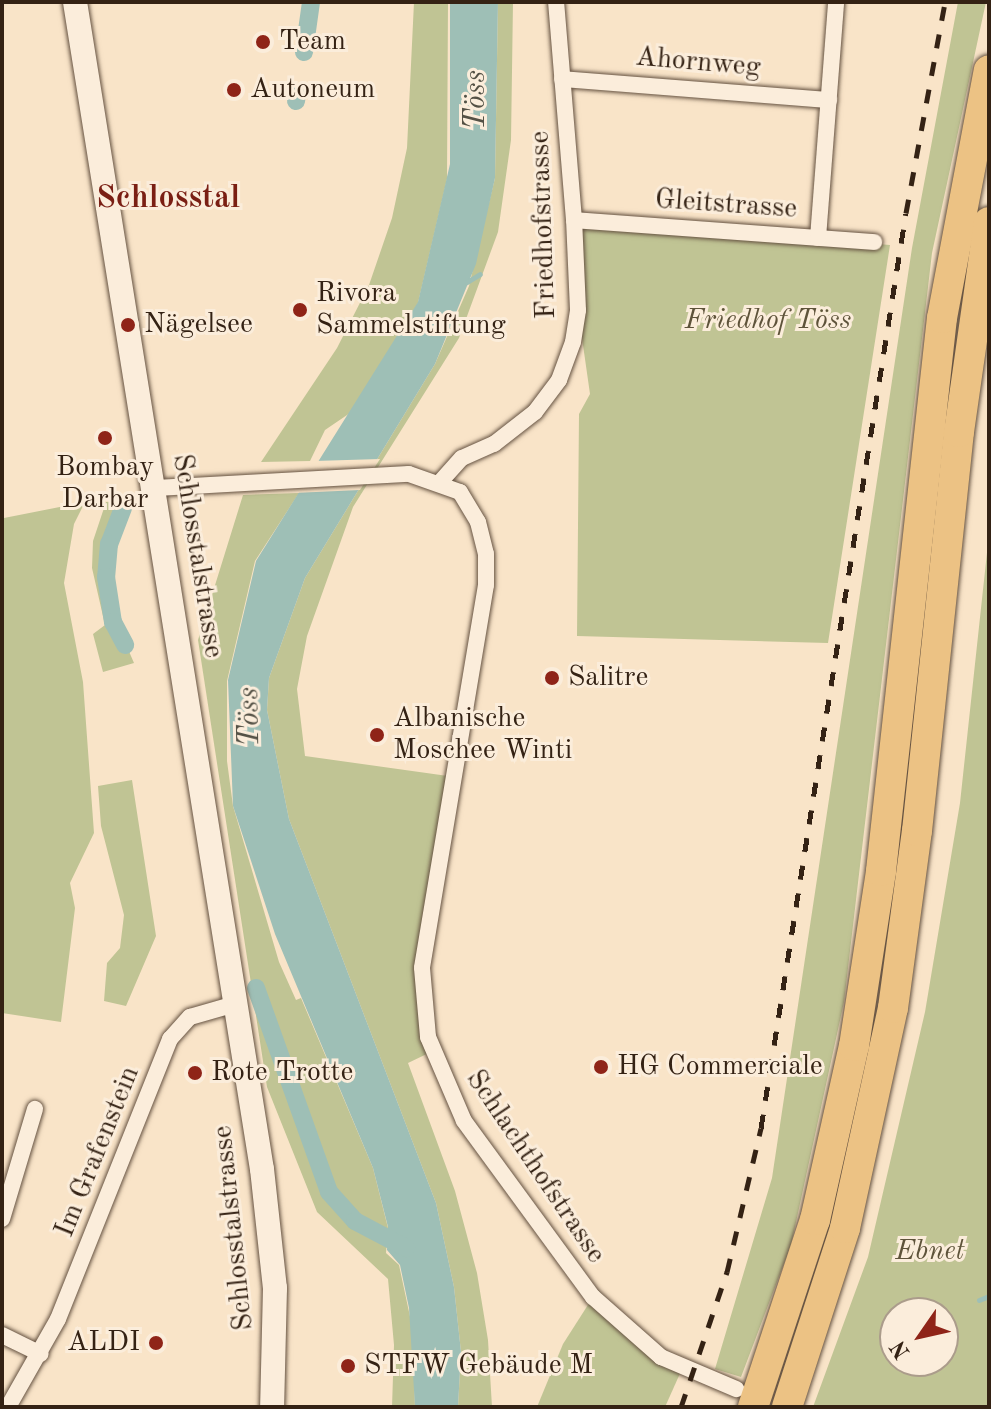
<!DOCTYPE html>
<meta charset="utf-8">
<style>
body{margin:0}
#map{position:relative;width:991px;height:1409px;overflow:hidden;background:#f9e4c8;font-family:"Old Standard TT",serif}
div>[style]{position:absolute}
.green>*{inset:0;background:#c0c494}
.water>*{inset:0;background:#9ebfb6}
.pier>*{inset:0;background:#f9e4c8}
.stream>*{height:5px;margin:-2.5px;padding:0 2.5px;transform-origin:2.5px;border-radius:2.5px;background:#9ebfb6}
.canal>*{height:18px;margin:-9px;padding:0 9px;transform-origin:9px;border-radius:9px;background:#9ebfb6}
.roads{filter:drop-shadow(0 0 2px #655241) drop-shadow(0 0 2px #655241)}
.street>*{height:16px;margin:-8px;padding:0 8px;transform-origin:8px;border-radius:8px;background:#fbeddb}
.secondary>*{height:24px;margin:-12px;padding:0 12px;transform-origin:12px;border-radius:12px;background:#fbeddb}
.highway>*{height:30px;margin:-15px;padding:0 15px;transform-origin:15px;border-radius:15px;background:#ecc284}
.rail>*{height:5px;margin-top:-2.5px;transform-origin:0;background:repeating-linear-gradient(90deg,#342214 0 14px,transparent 0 28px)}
.dots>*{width:22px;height:22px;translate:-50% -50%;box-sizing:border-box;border:4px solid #fbeddb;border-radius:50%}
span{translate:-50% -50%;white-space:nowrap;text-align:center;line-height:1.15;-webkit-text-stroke:6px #fbeddb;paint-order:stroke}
.poi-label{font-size:28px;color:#342214}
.left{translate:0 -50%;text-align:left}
.right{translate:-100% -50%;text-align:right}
.street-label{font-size:28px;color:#342214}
.park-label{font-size:28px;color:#5e533a;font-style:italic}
.water-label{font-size:30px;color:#545145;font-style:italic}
.quarter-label{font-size:32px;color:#7a1f14;font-weight:700}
.frame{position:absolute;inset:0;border:4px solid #342214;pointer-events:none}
.north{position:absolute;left:879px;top:1297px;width:80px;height:80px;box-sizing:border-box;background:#fbeddb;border:2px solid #ab9c8b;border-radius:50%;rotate:236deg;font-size:22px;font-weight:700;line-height:32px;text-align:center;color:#342214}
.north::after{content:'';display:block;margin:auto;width:28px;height:36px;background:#8f2418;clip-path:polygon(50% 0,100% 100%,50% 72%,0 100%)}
</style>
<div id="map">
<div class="green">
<div style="clip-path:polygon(414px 2px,448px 2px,447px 179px,418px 303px,350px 413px,325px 430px,310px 461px,261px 462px,337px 348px,369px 285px,392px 218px,407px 148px)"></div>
<div style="clip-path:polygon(498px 2px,513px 2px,511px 140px,498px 232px,459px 338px,353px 507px,307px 636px,297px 689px,305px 756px,455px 777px,427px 930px,433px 1051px,408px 1063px,455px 1191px,477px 1273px,488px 1340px,492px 1407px,458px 1407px,461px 1352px,454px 1287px,436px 1203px,289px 819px,267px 710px,269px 678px,305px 578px,435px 364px,469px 286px,495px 178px)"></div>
<div style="clip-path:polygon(958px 2px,986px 2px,932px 253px,844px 1002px,791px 1245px,741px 1377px,715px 1369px,772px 1178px,912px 248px)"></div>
<div style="clip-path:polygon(574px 220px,890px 245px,828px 643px,577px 636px,579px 414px,590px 394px,578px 310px)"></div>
<div style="clip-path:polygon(299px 493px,255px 561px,227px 681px,227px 761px,233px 806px,279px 962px,296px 1000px,301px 998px,373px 1168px,388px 1228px,386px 1253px,399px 1265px,412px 1326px,415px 1407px,392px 1407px,394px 1345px,388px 1279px,317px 1212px,267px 1087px,198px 640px,243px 495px)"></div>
<div style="clip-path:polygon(130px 501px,128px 509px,121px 508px,108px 543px,106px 598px,134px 663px,103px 672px,93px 634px,105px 625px,92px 568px,93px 541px,106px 502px)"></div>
<div style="clip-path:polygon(85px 502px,74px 524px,64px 583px,83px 682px,94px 833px,70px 883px,75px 908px,61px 1022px,2px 1013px,2px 514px,4px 518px)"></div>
<div style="clip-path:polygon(evenodd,989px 534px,989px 1407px,813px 1407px,868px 1257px,925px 1012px,960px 803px,989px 534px,895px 1313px,943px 1313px,943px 1361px,895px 1361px,895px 1313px)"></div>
<div style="clip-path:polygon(132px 780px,156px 936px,126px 1006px,104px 1001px,107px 963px,120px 948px,124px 915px,101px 826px,98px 786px)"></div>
<div style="clip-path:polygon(593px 1297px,682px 1369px,665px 1407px,537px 1407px,563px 1344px)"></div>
</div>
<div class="water">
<div style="clip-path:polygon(450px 2px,498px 2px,495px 178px,476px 264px,435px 364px,305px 578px,269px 678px,267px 710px,289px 819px,436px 1203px,454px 1287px,461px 1352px,458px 1407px,415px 1407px,409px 1308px,400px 1265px,387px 1250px,388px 1227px,373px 1168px,275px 934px,233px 806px,228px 680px,256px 561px,418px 302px,450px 164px)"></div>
</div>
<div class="pier">
<div style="clip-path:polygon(380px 459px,360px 490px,294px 493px,314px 461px)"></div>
</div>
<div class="stream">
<div style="left:467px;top:282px;width:15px;rotate:-32deg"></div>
<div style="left:979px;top:1300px;width:11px;rotate:-22deg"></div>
</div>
<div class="canal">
<div style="left:304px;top:52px;width:50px;rotate:-82deg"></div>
<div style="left:296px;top:101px;width:6px;rotate:-81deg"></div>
<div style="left:123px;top:508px;width:39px;rotate:111deg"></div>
<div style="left:109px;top:544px;width:33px;rotate:95deg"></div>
<div style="left:106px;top:577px;width:46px;rotate:81.2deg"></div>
<div style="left:113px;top:622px;width:26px;rotate:62deg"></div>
<div style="left:256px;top:988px;width:217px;rotate:70.3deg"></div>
<div style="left:329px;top:1192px;width:39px;rotate:48deg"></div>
<div style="left:355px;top:1221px;width:58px;rotate:27.9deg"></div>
</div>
<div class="roads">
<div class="street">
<div style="left:562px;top:79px;width:268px;rotate:4.5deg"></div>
<div style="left:574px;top:220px;width:301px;rotate:4.2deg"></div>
<div style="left:818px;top:238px;width:237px;rotate:-85.6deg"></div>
<div style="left:441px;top:481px;width:31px;rotate:-48deg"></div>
<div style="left:462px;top:458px;width:35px;rotate:-24deg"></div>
<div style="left:494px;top:444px;width:52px;rotate:-38deg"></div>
<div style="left:535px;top:412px;width:40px;rotate:-53deg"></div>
<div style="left:559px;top:380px;width:40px;rotate:-69.8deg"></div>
<div style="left:573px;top:342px;width:32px;rotate:-81deg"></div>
<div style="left:578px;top:310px;width:90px;rotate:-92.5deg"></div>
<div style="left:574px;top:220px;width:219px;rotate:-94.7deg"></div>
<div style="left:156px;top:488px;width:253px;rotate:-3.2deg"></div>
<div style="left:409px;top:474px;width:54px;rotate:19.4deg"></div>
<div style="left:460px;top:492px;width:35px;rotate:59deg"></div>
<div style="left:478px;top:522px;width:33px;rotate:76deg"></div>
<div style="left:486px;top:554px;width:31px;rotate:90deg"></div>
<div style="left:486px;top:585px;width:388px;rotate:99.5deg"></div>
<div style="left:422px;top:968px;width:69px;rotate:85deg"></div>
<div style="left:428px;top:1037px;width:91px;rotate:66.8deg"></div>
<div style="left:464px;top:1121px;width:218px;rotate:53.8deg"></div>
<div style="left:593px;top:1297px;width:91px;rotate:41.4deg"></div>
<div style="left:661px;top:1357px;width:82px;rotate:23.1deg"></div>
<div style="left:2px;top:1219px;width:115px;rotate:-73.3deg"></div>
<div style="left:2px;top:1335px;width:43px;rotate:26deg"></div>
<div style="left:8px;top:1407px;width:101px;rotate:-60.4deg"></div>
<div style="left:58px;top:1319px;width:302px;rotate:-68.2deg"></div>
<div style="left:170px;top:1039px;width:30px;rotate:-48deg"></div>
<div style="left:190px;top:1017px;width:47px;rotate:-16.1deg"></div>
</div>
<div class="secondary">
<div style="left:75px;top:2px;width:1182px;rotate:80.9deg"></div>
<div style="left:262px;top:1169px;width:120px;rotate:83.8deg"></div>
<div style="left:275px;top:1288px;width:119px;rotate:91.4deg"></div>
</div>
<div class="highway">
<div style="left:753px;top:1407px;width:197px;rotate:-71.7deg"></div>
<div style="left:815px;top:1220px;width:178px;rotate:-77.4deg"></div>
<div style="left:854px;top:1046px;width:177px;rotate:-81.2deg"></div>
<div style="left:881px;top:871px;width:556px;rotate:-83.71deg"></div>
<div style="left:942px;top:318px;width:252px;rotate:-79.3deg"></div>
<div style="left:787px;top:1407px;width:188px;rotate:-72deg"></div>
<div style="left:845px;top:1228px;width:225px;rotate:-77.7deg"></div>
<div style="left:893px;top:1008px;width:179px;rotate:-82.3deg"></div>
<div style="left:917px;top:831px;width:401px;rotate:-84deg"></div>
<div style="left:959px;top:432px;width:212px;rotate:-81.9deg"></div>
</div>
</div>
<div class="rail">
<div style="left:681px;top:1407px;width:143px;rotate:-71.2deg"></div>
<div style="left:727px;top:1272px;width:148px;rotate:-76.7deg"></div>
<div style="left:761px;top:1128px;width:926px;rotate:-81deg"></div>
<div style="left:906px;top:213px;width:215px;rotate:-79.5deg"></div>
</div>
<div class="dots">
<div style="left:263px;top:42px;background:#8f2418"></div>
<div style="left:234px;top:90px;background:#8f2418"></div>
<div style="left:300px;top:310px;background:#8f2418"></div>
<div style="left:128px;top:325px;background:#8f2418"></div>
<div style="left:105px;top:438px;background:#8f2418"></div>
<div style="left:552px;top:678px;background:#8f2418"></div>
<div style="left:377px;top:735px;background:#8f2418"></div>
<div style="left:601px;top:1067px;background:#8f2418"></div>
<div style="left:195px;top:1073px;background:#8f2418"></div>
<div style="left:156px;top:1343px;background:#8f2418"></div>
<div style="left:348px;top:1366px;background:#8f2418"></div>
</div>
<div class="poi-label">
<span class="left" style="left:279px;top:42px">Team</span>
<span class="left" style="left:250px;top:90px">Autoneum</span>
<span class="left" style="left:316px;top:310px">Rivora<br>Sammelstiftung</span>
<span class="left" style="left:144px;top:325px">Nägelsee</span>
<span style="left:105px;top:484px">Bombay<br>Darbar</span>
<span class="left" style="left:568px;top:678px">Salitre</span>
<span class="left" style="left:393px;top:735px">Albanische<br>Moschee Winti</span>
<span class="left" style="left:617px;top:1067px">HG Commerciale</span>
<span class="left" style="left:211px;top:1073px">Rote Trotte</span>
<span class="right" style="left:140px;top:1343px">ALDI</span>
<span class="left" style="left:364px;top:1366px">STFW Gebäude M</span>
</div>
<div class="street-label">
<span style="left:698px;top:63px;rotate:5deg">Ahornweg</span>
<span style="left:726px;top:205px;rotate:4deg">Gleitstrasse</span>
<span style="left:544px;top:225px;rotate:-92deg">Friedhofstrasse</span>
<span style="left:197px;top:556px;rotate:81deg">Schlosstalstrasse</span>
<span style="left:98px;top:1152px;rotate:-68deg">Im Grafenstein</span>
<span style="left:535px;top:1167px;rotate:56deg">Schlachthofstrasse</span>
<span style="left:234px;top:1228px;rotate:-96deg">Schlosstalstrasse</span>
</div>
<div class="park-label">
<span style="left:768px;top:321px">Friedhof Töss</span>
<span style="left:930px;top:1252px">Ebnet</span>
</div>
<div class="water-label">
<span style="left:476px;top:100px;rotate:-90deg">Töss</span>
<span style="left:250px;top:717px;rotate:-91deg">Töss</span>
</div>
<div class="quarter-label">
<span style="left:168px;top:199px">Schlosstal</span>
</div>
<div class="frame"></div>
<div class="north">N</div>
</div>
